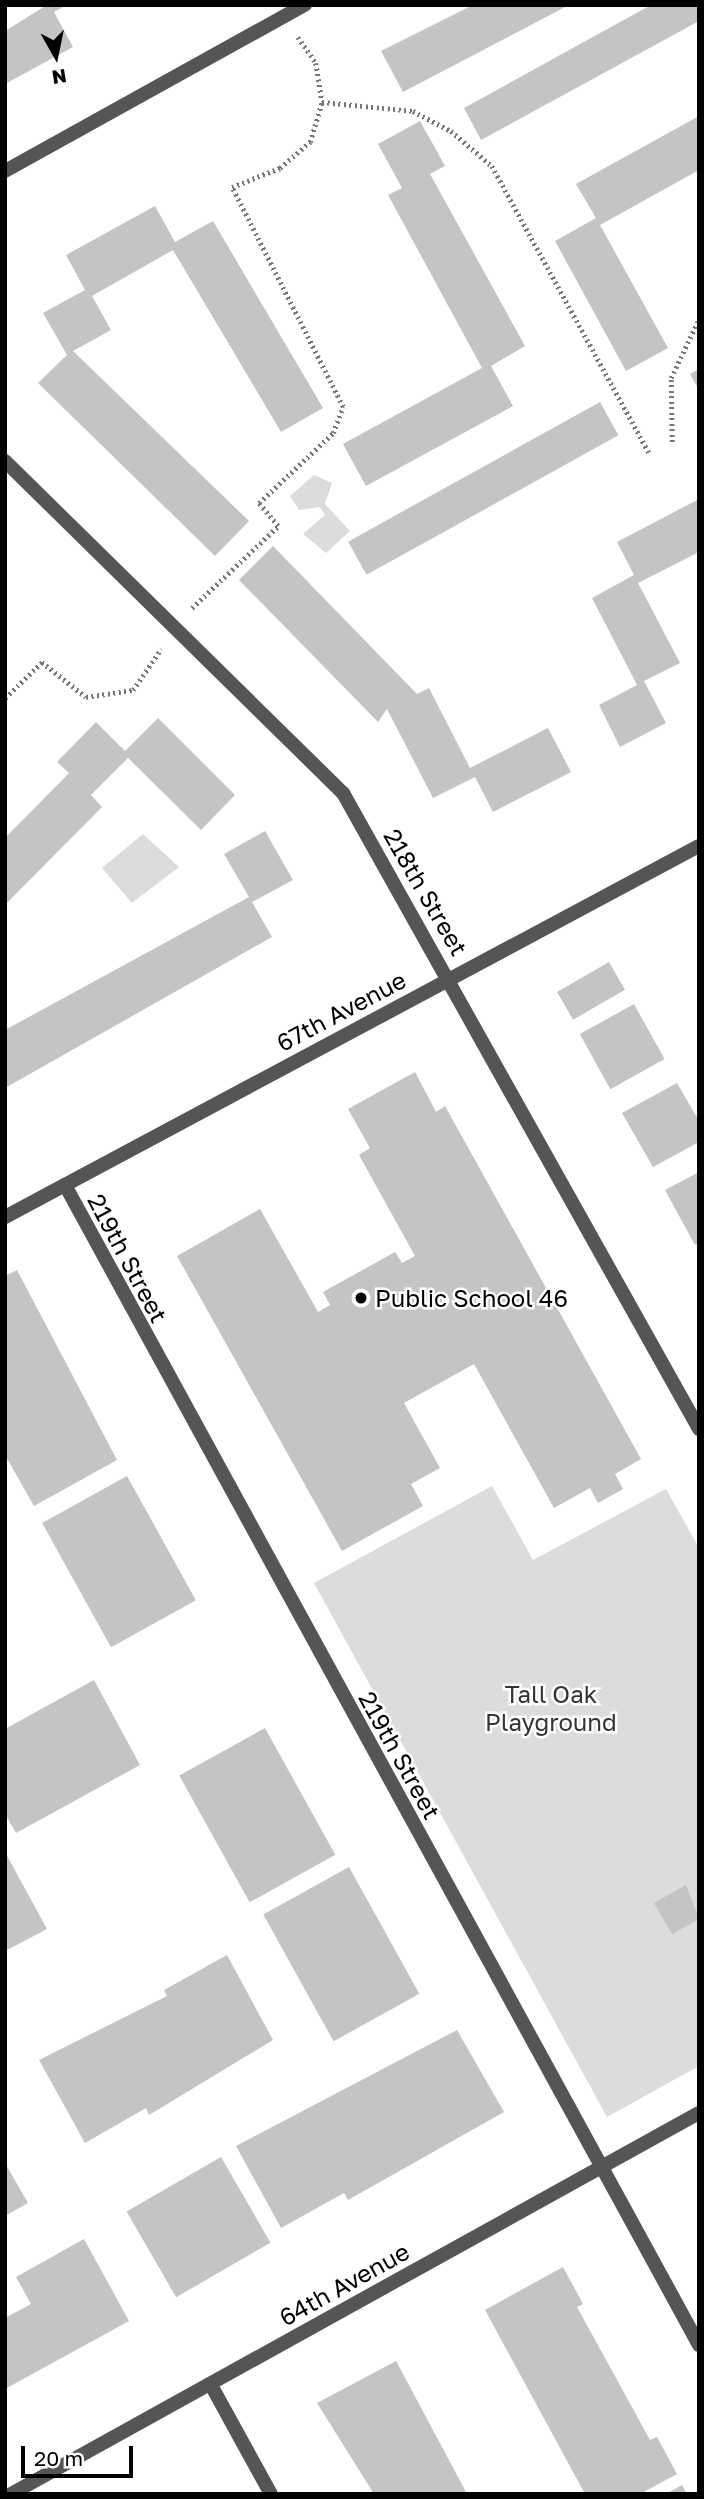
<!DOCTYPE html>
<style>
body{margin:0}
#map{position:relative;width:704px;height:2499px;overflow:hidden;background:#fff;font-family:"Golos Text",sans-serif}
div>[style]{position:absolute}
.green>*{inset:0;background:#dcdcdc}
.building>*{inset:0;background:#c4c4c4;transform-origin:0 0}
.path>*{height:4.5px;margin-top:-2.25px;transform-origin:0;background:repeating-linear-gradient(90deg,#777 0 2px,transparent 0 5.5px)}
.minor>*{height:14px;margin:-7px;padding:0 7px;transform-origin:7px;border-radius:7px;background:#555}
.dots>*{width:19px;height:19px;translate:-50% -50%;box-sizing:border-box;border:4px solid #fff;border-radius:50%}
span{translate:-50% -50%;white-space:nowrap;text-align:center;line-height:1.15;-webkit-text-stroke:5px #fff;paint-order:stroke}
.street-label{font-size:24px;color:#000}
.poi-label{font-size:24px;color:#000}
.left{translate:0 -50%;text-align:left}
.park-label{font-size:24px;color:#333}
.frame{position:absolute;inset:0;border:7px solid #000;pointer-events:none}
.north{position:absolute;left:21px;top:21px;width:70px;height:70px;-webkit-text-stroke:5px #fff;paint-order:stroke;rotate:171deg;font-size:19px;font-weight:700;line-height:28px;text-align:center;color:#000}
.north::after{content:'';display:block;margin:auto;width:24px;height:32px;background:#000;clip-path:polygon(50% 0,100% 100%,50% 72%,0 100%)}
.scale{position:absolute;left:21px;top:2446px;width:112px;height:32px;box-sizing:border-box;border:4px solid #000;border-top:0;padding-left:9px;font-size:21px;line-height:24px;white-space:nowrap;color:#000;-webkit-text-stroke:5px #fff;paint-order:stroke}
</style>
<div id="map">
<div class="green">
<div style="clip-path:polygon(314px 475px,332px 483px,325px 504px,350px 531px,326px 553px,303px 534px,325px 515px,320px 507px,299px 510px,290px 496px)"></div>
<div style="clip-path:polygon(143px 834px,179px 867px,132px 903px,102px 868px)"></div>
<div style="clip-path:polygon(492px 1486px,533px 1560px,666px 1489px,699px 1548px,699px 2066px,607px 2117px,314px 1583px)"></div>
</div>
<div class="building">
<div style="clip-path:polygon(47px 5px,67px 5px,54px 12px,73px 47px,5px 84px,5px 31px)"></div>
<div style="clip-path:polygon(473px 5px,569px 5px,403px 92px,381px 51px)"></div>
<div style="clip-path:polygon(651px 5px,699px 5px,699px 21px,481px 140px,464px 108px)"></div>
<div style="clip-path:polygon(699px 116px,699px 170px,600px 225px,668px 348px,626px 371px,555px 241px,596px 218px,576px 184px)"></div>
<div style="clip-path:polygon(420px 121px,445px 166px,430px 174px,525px 346px,491px 366px,513px 406px,366px 486px,343px 444px,482px 368px,388px 195px,402px 188px,378px 144px)"></div>
<div style="clip-path:polygon(155px 206px,175px 242px,213px 221px,323px 408px,281px 432px,173px 250px,92px 296px,111px 330px,73px 351px,249px 521px,215px 556px,38px 383px,67px 355px,43px 313px,85px 290px,66px 255px)"></div>
<div style="clip-path:polygon(699px 369px,699px 390px,690px 374px)"></div>
<div style="left:600px;top:402px;width:38px;height:288px;rotate:61deg"></div>
<div style="clip-path:polygon(699px 499px,699px 552px,638px 583px,680px 663px,644px 681px,666px 723px,620px 747px,599px 705px,637px 685px,592px 598px,634px 575px,617px 542px)"></div>
<div style="clip-path:polygon(273px 546px,417px 694px,429px 688px,470px 768px,548px 728px,571px 772px,493px 812px,475px 777px,433px 798px,387px 709px,378px 722px,239px 580px)"></div>
<div style="clip-path:polygon(158px 718px,235px 795px,201px 830px,128px 758px,91px 795px,102px 807px,5px 905px,5px 838px,69px 773px,57px 762px,96px 722px,125px 751px)"></div>
<div style="clip-path:polygon(265px 831px,293px 880px,252px 902px,272px 937px,5px 1088px,5px 1030px,249px 897px,224px 854px)"></div>
<div style="left:609px;top:962px;width:32px;height:60px;rotate:60deg"></div>
<div style="left:634px;top:1004px;width:63px;height:62px;rotate:61deg"></div>
<div style="clip-path:polygon(415px 1072px,436px 1112px,445px 1106px,641px 1459px,615px 1474px,623px 1489px,598px 1503px,590px 1488px,554px 1508px,474px 1364px,404px 1403px,440px 1468px,411px 1484px,423px 1506px,342px 1551px,177px 1256px,260px 1209px,318px 1312px,330px 1305px,323px 1292px,395px 1252px,402px 1263px,415px 1256px,359px 1155px,370px 1148px,348px 1109px)"></div>
<div style="clip-path:polygon(677px 1083px,699px 1121px,699px 1142px,653px 1167px,622px 1113px)"></div>
<div style="clip-path:polygon(699px 1172px,699px 1243px,695px 1245px,665px 1190px)"></div>
<div style="clip-path:polygon(17px 1270px,117px 1460px,34px 1506px,5px 1455px,5px 1276px)"></div>
<div style="left:127px;top:1476px;width:142px;height:97px;rotate:61deg"></div>
<div style="clip-path:polygon(94px 1680px,140px 1765px,16px 1833px,5px 1814px,5px 1729px)"></div>
<div style="left:265px;top:1728px;width:145px;height:98px;rotate:61deg"></div>
<div style="clip-path:polygon(5px 1852px,47px 1929px,5px 1951px)"></div>
<div style="left:349px;top:1867px;width:145px;height:98px;rotate:61deg"></div>
<div style="clip-path:polygon(686px 1885px,699px 1919px,672px 1934px,654px 1903px)"></div>
<div style="clip-path:polygon(227px 1955px,273px 2040px,149px 2115px,146px 2108px,85px 2143px,39px 2060px,167px 1996px,164px 1990px)"></div>
<div style="clip-path:polygon(457px 2030px,504px 2112px,348px 2200px,344px 2193px,281px 2228px,236px 2146px)"></div>
<div style="left:221px;top:2157px;width:99px;height:109px;rotate:60deg"></div>
<div style="clip-path:polygon(5px 2163px,28px 2203px,5px 2216px)"></div>
<div style="clip-path:polygon(84px 2239px,129px 2321px,5px 2389px,5px 2318px,31px 2304px,16px 2277px)"></div>
<div style="clip-path:polygon(563px 2267px,583px 2304px,577px 2307px,650px 2440px,657px 2437px,677px 2474px,640px 2494px,585px 2494px,485px 2310px)"></div>
<div style="clip-path:polygon(396px 2361px,434px 2432px,467px 2494px,374px 2494px,317px 2403px)"></div>
<div style="clip-path:polygon(682px 2485px,687px 2494px,666px 2494px)"></div>
</div>
<div class="path">
<div style="left:298px;top:37px;width:32px;rotate:55deg"></div>
<div style="left:316px;top:63px;width:39px;rotate:81deg"></div>
<div style="left:322px;top:102px;width:91px;rotate:5.6deg"></div>
<div style="left:413px;top:111px;width:43px;rotate:27.8deg"></div>
<div style="left:451px;top:131px;width:54px;rotate:40.5deg"></div>
<div style="left:492px;top:166px;width:328px;rotate:61.3deg"></div>
<div style="left:672px;top:442px;width:64px;rotate:-90.9deg"></div>
<div style="left:671px;top:378px;width:65px;rotate:-64.6deg"></div>
<div style="left:192px;top:608px;width:119px;rotate:-43.6deg"></div>
<div style="left:278px;top:526px;width:30px;rotate:-130deg"></div>
<div style="left:259px;top:503px;width:102px;rotate:-43.4deg"></div>
<div style="left:333px;top:433px;width:28px;rotate:-69deg"></div>
<div style="left:343px;top:407px;width:246px;rotate:-116.8deg"></div>
<div style="left:232px;top:187px;width:52px;rotate:-21.6deg"></div>
<div style="left:280px;top:168px;width:40px;rotate:-41deg"></div>
<div style="left:310px;top:142px;width:42px;rotate:-73.3deg"></div>
<div style="left:5px;top:698px;width:52px;rotate:-44.2deg"></div>
<div style="left:42px;top:662px;width:56px;rotate:38.5deg"></div>
<div style="left:86px;top:697px;width:48px;rotate:-8.5deg"></div>
<div style="left:133px;top:690px;width:50px;rotate:-55.7deg"></div>
</div>
<div class="minor">
<div style="left:5px;top:171px;width:343px;rotate:-29deg"></div>
<div style="left:5px;top:461px;width:474px;rotate:44.5deg"></div>
<div style="left:343px;top:793px;width:729px;rotate:60.76deg"></div>
<div style="left:65px;top:1185px;width:1322px;rotate:61.34deg"></div>
<div style="left:5px;top:1217px;width:787px;rotate:-28.13deg"></div>
<div style="left:211px;top:2385px;width:124px;rotate:61.2deg"></div>
<div style="left:11px;top:2494px;width:786px;rotate:-28.98deg"></div>
</div>
<div class="dots">
<div style="left:361px;top:1298px;background:#000"></div>
</div>
<div class="street-label">
<span style="left:426px;top:892px;rotate:60deg">218th Street</span>
<span style="left:341px;top:1011px;rotate:-28deg">67th Avenue</span>
<span style="left:128px;top:1258px;rotate:62deg">219th Street</span>
<span style="left:400px;top:1755px;rotate:61deg">219th Street</span>
<span style="left:344px;top:2284px;rotate:-29deg">64th Avenue</span>
</div>
<div class="poi-label">
<span class="left" style="left:375px;top:1298px">Public School 46</span>
</div>
<div class="park-label">
<span style="left:551px;top:1708px">Tall Oak<br>Playground</span>
</div>
<div class="frame"></div>
<div class="north">N</div>
<div class="scale">20 m</div>
</div>
